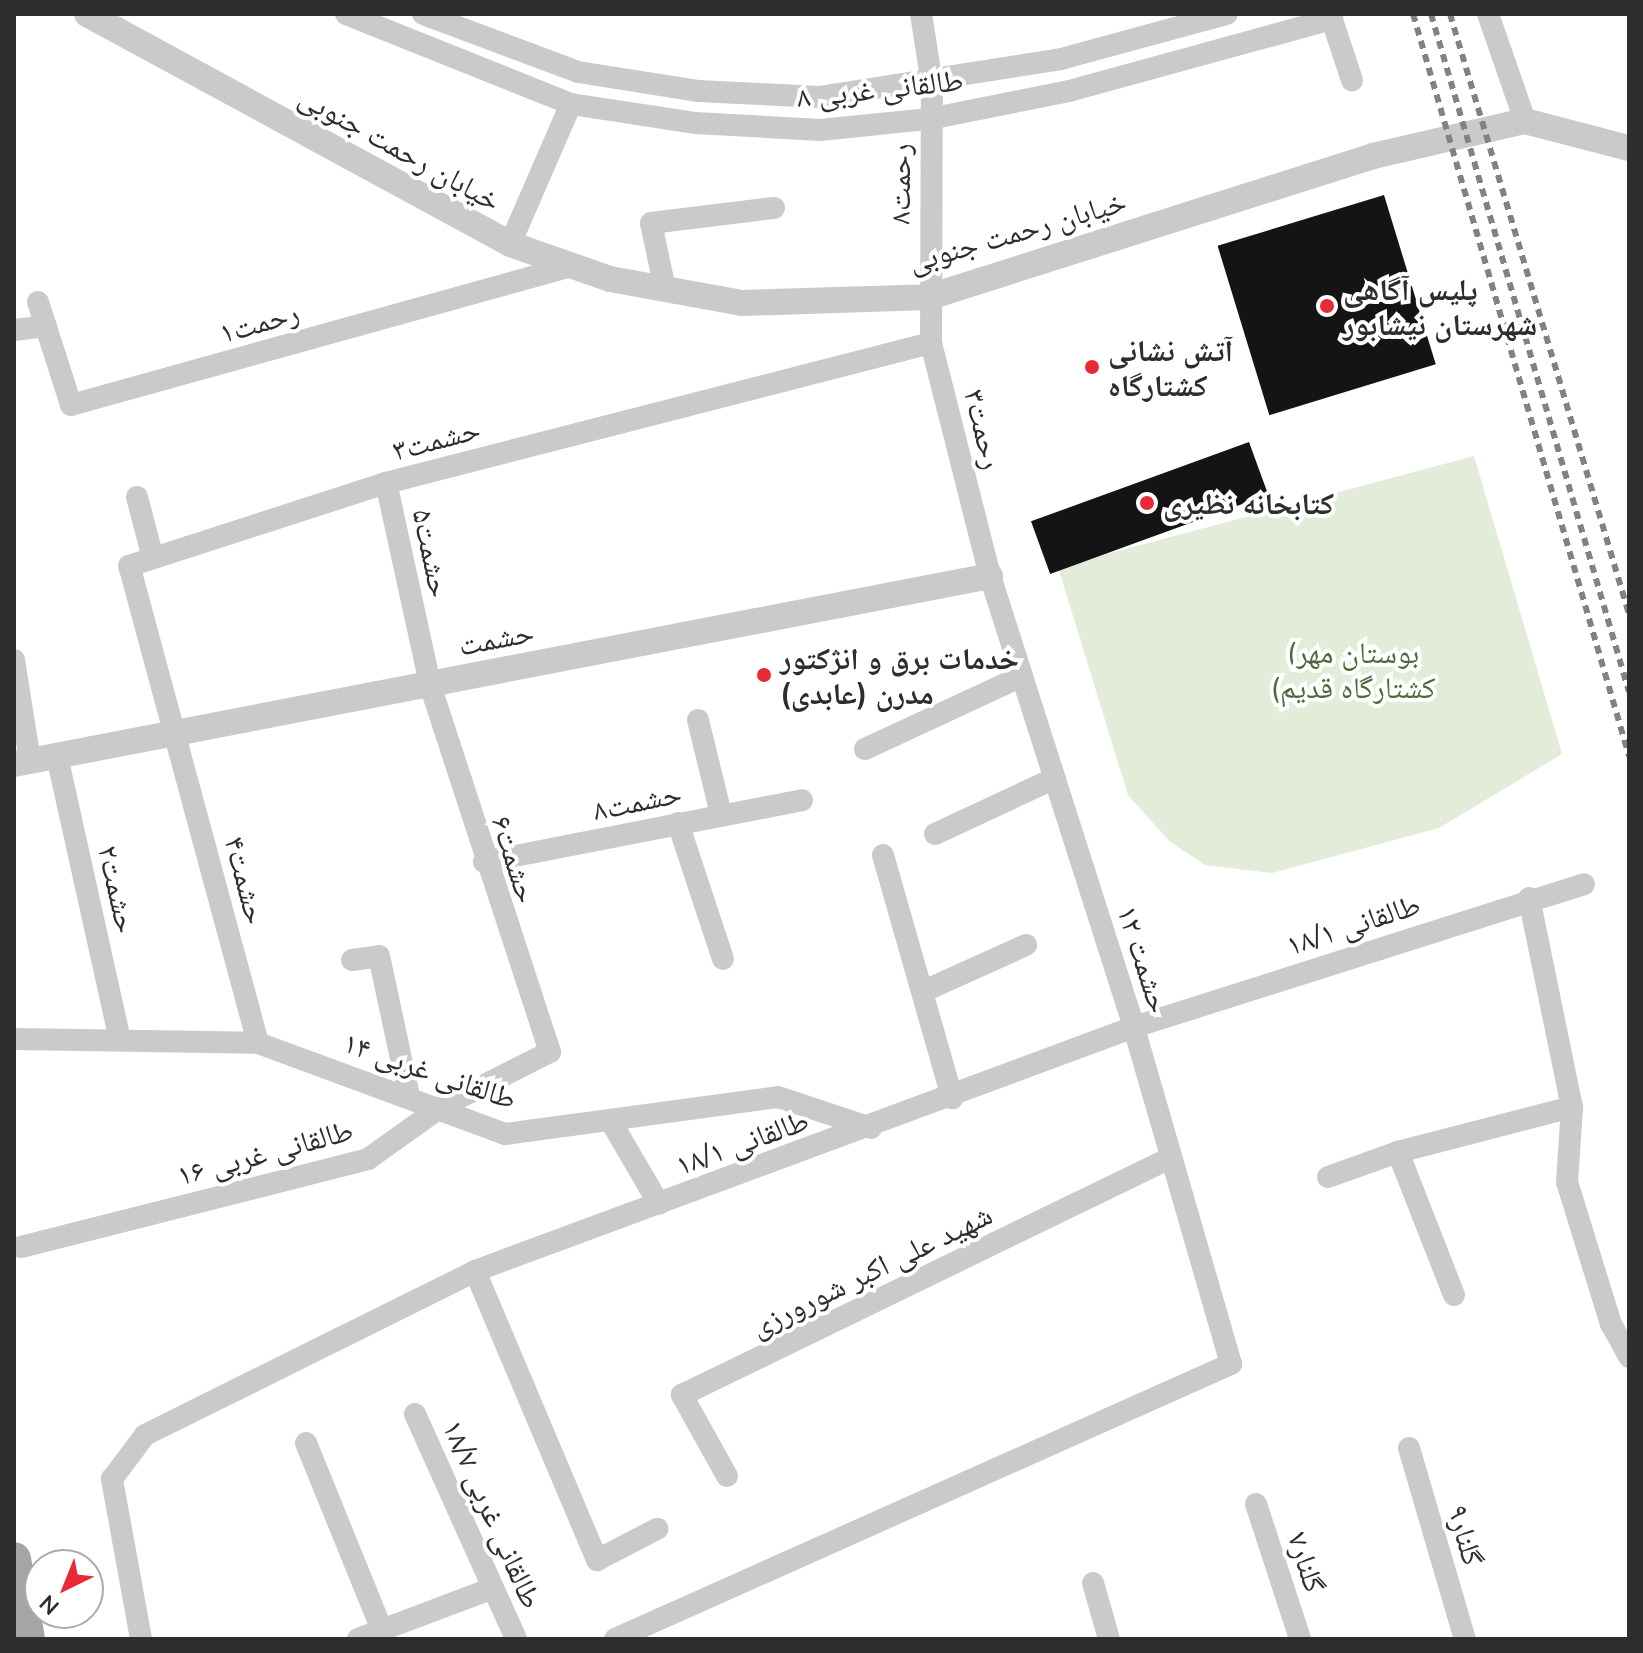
<!DOCTYPE html>
<meta charset="utf-8">
<style>
body{margin:0}
#map{position:relative;width:1643px;height:1653px;overflow:hidden;background:#fff;font-family:Mulish,"Noto Naskh Arabic",sans-serif}
div>[style]{position:absolute}
.green>*{inset:0;background:#e3ebd9}
.building>*{inset:0;background:#141414;transform-origin:0 0}
.minor>*{height:22px;margin:-11px;padding:0 11px;transform-origin:11px;border-radius:11px;background:#cacaca}
.tertiary>*{height:26px;margin:-13px;padding:0 13px;transform-origin:13px;border-radius:13px;background:#cacaca}
.primary>*{height:34px;margin:-17px;padding:0 17px;transform-origin:17px;border-radius:17px;background:#a5a5a5}
.rail>*{height:6px;margin-top:-3px;transform-origin:0;background:repeating-linear-gradient(90deg,#828282 0 8px,transparent 0 14px)}
.dots>*{width:22px;height:22px;translate:-50% -50%;box-sizing:border-box;border:4px solid #fff;border-radius:50%}
span{translate:-50% -50%;white-space:nowrap;text-align:center;line-height:1.15;-webkit-text-stroke:8px #fff;paint-order:stroke}
.street-label{font-size:30px;color:#2d2d2d}
.poi-label{font-size:30px;color:#2d2d2d;font-weight:700}
.left{translate:0 -50%;text-align:left}
.park-label{font-size:30px;color:#506939}
.frame{position:absolute;inset:0;border:16px solid #2d2d2d;pointer-events:none}
.north{position:absolute;left:24px;top:1549px;width:80px;height:80px;box-sizing:border-box;background:#fff;border:2px solid #ababab;border-radius:50%;rotate:223deg;font-size:22px;font-weight:700;line-height:32px;text-align:center;color:#2d2d2d}
.north::after{content:'';display:block;margin:auto;width:28px;height:36px;background:#ea2937;clip-path:polygon(50% 0,100% 100%,50% 72%,0 100%)}
</style>
<div id="map">
<div class="green">
<div style="clip-path:polygon(1474px 456px,1562px 754px,1439px 828px,1272px 873px,1205px 865px,1169px 841px,1128px 795px,1058px 567px)"></div>
</div>
<div class="building">
<div style="left:1384px;top:195px;width:177px;height:174px;rotate:73deg"></div>
<div style="left:1249px;top:442px;width:56px;height:232px;rotate:70deg"></div>
</div>
<div class="minor">
<div style="left:346px;top:14px;width:242px;rotate:21.8deg"></div>
<div style="left:571px;top:104px;width:125px;rotate:8.7deg"></div>
<div style="left:695px;top:123px;width:125px;rotate:3.2deg"></div>
<div style="left:820px;top:130px;width:110px;rotate:-5.8deg"></div>
<div style="left:929px;top:119px;width:143px;rotate:-11.3deg"></div>
<div style="left:1069px;top:91px;width:273px;rotate:-15.3deg"></div>
<div style="left:423px;top:14px;width:165px;rotate:20.5deg"></div>
<div style="left:578px;top:72px;width:121px;rotate:9deg"></div>
<div style="left:698px;top:91px;width:121px;rotate:2.8deg"></div>
<div style="left:819px;top:97px;width:245px;rotate:-8.9deg"></div>
<div style="left:1061px;top:59px;width:172px;rotate:-15.2deg"></div>
<div style="left:1330px;top:14px;width:70px;rotate:71.6deg"></div>
<div style="left:1488px;top:14px;width:113px;rotate:70.9deg"></div>
<div style="left:510px;top:244px;width:153px;rotate:-66.5deg"></div>
<div style="left:665px;top:289px;width:67px;rotate:-102deg"></div>
<div style="left:651px;top:223px;width:124px;rotate:-7deg"></div>
<div style="left:38px;top:302px;width:108px;rotate:72.2deg"></div>
<div style="left:71px;top:405px;width:516px;rotate:-15.52deg"></div>
<div style="left:14px;top:330px;width:32px;rotate:-7deg"></div>
<div style="left:137px;top:497px;width:63px;rotate:75.3deg"></div>
<div style="left:14px;top:660px;width:102px;rotate:81deg"></div>
<div style="left:698px;top:720px;width:97px;rotate:76.3deg"></div>
<div style="left:865px;top:749px;width:173px;rotate:-24.9deg"></div>
<div style="left:57px;top:756px;width:286px;rotate:77.5deg"></div>
<div style="left:678px;top:823px;width:143px;rotate:71.7deg"></div>
<div style="left:935px;top:834px;width:132px;rotate:-25deg"></div>
<div style="left:883px;top:855px;width:253px;rotate:74.1deg"></div>
<div style="left:484px;top:862px;width:324px;rotate:-11deg"></div>
<div style="left:1529px;top:898px;width:213px;rotate:78.4deg"></div>
<div style="left:1572px;top:1107px;width:75px;rotate:93.8deg"></div>
<div style="left:1567px;top:1182px;width:149px;rotate:72.8deg"></div>
<div style="left:1611px;top:1324px;width:38px;rotate:61deg"></div>
<div style="left:352px;top:960px;width:27px;rotate:-8deg"></div>
<div style="left:379px;top:956px;width:143px;rotate:77.9deg"></div>
<div style="left:924px;top:991px;width:112px;rotate:-24.3deg"></div>
<div style="left:14px;top:1039px;width:244px;rotate:0.9deg"></div>
<div style="left:258px;top:1043px;width:263px;rotate:20.2deg"></div>
<div style="left:505px;top:1134px;width:275px;rotate:-7.7deg"></div>
<div style="left:778px;top:1097px;width:98px;rotate:18.4deg"></div>
<div style="left:258px;top:1043px;width:494px;rotate:-105.1deg"></div>
<div style="left:129px;top:566px;width:270px;rotate:-17.9deg"></div>
<div style="left:386px;top:483px;width:563px;rotate:-14.41deg"></div>
<div style="left:610px;top:1120px;width:97px;rotate:59.7deg"></div>
<div style="left:1328px;top:1177px;width:74px;rotate:-19.7deg"></div>
<div style="left:21px;top:1247px;width:358px;rotate:-14.2deg"></div>
<div style="left:368px;top:1159px;width:90px;rotate:-35.5deg"></div>
<div style="left:441px;top:1107px;width:122px;rotate:-26.8deg"></div>
<div style="left:550px;top:1052px;width:387px;rotate:-108.1deg"></div>
<div style="left:430px;top:684px;width:206px;rotate:-102.3deg"></div>
<div style="left:475px;top:1271px;width:314px;rotate:67.1deg"></div>
<div style="left:597px;top:1560px;width:68px;rotate:-27.3deg"></div>
<div style="left:1454px;top:1295px;width:154px;rotate:-111.4deg"></div>
<div style="left:1398px;top:1152px;width:180px;rotate:-14.5deg"></div>
<div style="left:415px;top:1414px;width:247px;rotate:65.8deg"></div>
<div style="left:306px;top:1443px;width:202px;rotate:67.9deg"></div>
<div style="left:1409px;top:1448px;width:199px;rotate:73.7deg"></div>
<div style="left:727px;top:1476px;width:93px;rotate:-119.1deg"></div>
<div style="left:682px;top:1395px;width:543px;rotate:-25.9deg"></div>
<div style="left:1256px;top:1504px;width:142px;rotate:71.9deg"></div>
<div style="left:1093px;top:1583px;width:58px;rotate:74.1deg"></div>
<div style="left:141px;top:1639px;width:163px;rotate:-100.3deg"></div>
<div style="left:112px;top:1479px;width:55px;rotate:-53.1deg"></div>
<div style="left:145px;top:1435px;width:369px;rotate:-26.4deg"></div>
<div style="left:475px;top:1271px;width:703px;rotate:-20.32deg"></div>
<div style="left:1134px;top:1027px;width:472px;rotate:-17.6deg"></div>
<div style="left:358px;top:1639px;width:144px;rotate:-20.7deg"></div>
<div style="left:615px;top:1639px;width:675px;rotate:-24.06deg"></div>
<div style="left:1231px;top:1364px;width:351px;rotate:-106.1deg"></div>
<div style="left:1134px;top:1027px;width:473px;rotate:-107.7deg"></div>
<div style="left:990px;top:576px;width:240px;rotate:-104.2deg"></div>
<div style="left:931px;top:343px;width:259px;rotate:-89.8deg"></div>
<div style="left:932px;top:84px;width:71px;rotate:-98.9deg"></div>
</div>
<div class="tertiary">
<div style="left:87px;top:14px;width:481px;rotate:28.5deg"></div>
<div style="left:510px;top:244px;width:106px;rotate:19.3deg"></div>
<div style="left:610px;top:279px;width:134px;rotate:10.3deg"></div>
<div style="left:742px;top:303px;width:187px;rotate:-1.8deg"></div>
<div style="left:929px;top:297px;width:466px;rotate:-17.6deg"></div>
<div style="left:1373px;top:156px;width:156px;rotate:-13deg"></div>
<div style="left:1525px;top:121px;width:107px;rotate:14.6deg"></div>
<div style="left:14px;top:764px;width:994px;rotate:-10.9deg"></div>
</div>
<div class="primary">
<div style="left:14px;top:1559px;width:81px;rotate:80.1deg"></div>
</div>
<div class="rail">
<div style="left:1413px;top:14px;width:773px;rotate:73.77deg"></div>
<div style="left:1431px;top:14px;width:706px;rotate:73.72deg"></div>
<div style="left:1450px;top:14px;width:626px;rotate:73.39deg"></div>
</div>
<div class="dots">
<div style="left:1327px;top:306px;background:#ea2937"></div>
<div style="left:1092px;top:367px;background:#ea2937"></div>
<div style="left:1147px;top:503px;background:#ea2937"></div>
<div style="left:764px;top:675px;background:#ea2937"></div>
</div>
<div class="street-label">
<span style="left:880px;top:88px;rotate:-6deg">طالقانی غربی ۸</span>
<span style="left:400px;top:148px;rotate:29deg">خیابان رحمت جنوبی</span>
<span style="left:899px;top:184px;rotate:-90deg">رحمت۸</span>
<span style="left:1017px;top:231px;rotate:-16deg">خیابان رحمت جنوبی</span>
<span style="left:259px;top:322px;rotate:-16deg">رحمت۱</span>
<span style="left:984px;top:429px;rotate:76deg">رحمت۳</span>
<span style="left:436px;top:439px;rotate:-15deg">حشمت۳</span>
<span style="left:432px;top:553px;rotate:78deg">حشمت۵</span>
<span style="left:496px;top:638px;rotate:-11deg">حشمت</span>
<span style="left:637px;top:801px;rotate:-12deg">حشمت۸</span>
<span style="left:515px;top:859px;rotate:72deg">حشمت۶</span>
<span style="left:246px;top:880px;rotate:75deg">حشمت۴</span>
<span style="left:118px;top:889px;rotate:77deg">حشمت۲</span>
<span style="left:1353px;top:924px;rotate:-18deg">طالقانی ۱۸/۱</span>
<span style="left:1144px;top:959px;rotate:72deg">حشمت ۱۲</span>
<span style="left:430px;top:1070px;rotate:19deg">طالقانی غربی ۱۴</span>
<span style="left:742px;top:1142px;rotate:-20deg">طالقانی ۱۸/۱</span>
<span style="left:265px;top:1152px;rotate:-15deg">طالقانی غربی ۱۶</span>
<span style="left:871px;top:1270px;rotate:-26deg">شهید علی اکبر شورورزی</span>
<span style="left:493px;top:1514px;rotate:66deg">طالقانی غربی ۱۸/۷</span>
<span style="left:1466px;top:1535px;rotate:74deg">گلنار۹</span>
<span style="left:1307px;top:1562px;rotate:72deg">گلنار۷</span>
</div>
<div class="poi-label">
<span class="left" style="left:1343px;top:306px">پلیس آگاهی<br>شهرستان نیشابور</span>
<span class="left" style="left:1108px;top:367px">آتش نشانی<br>کشتارگاه</span>
<span class="left" style="left:1163px;top:503px">کتابخانه نظیری</span>
<span class="left" style="left:780px;top:675px">خدمات برق و انژکتور<br>مدرن (عابدی)</span>
</div>
<div class="park-label">
<span style="left:1353px;top:669px">(بوستان مهر<br>(کشتارگاه قدیم</span>
</div>
<div class="frame"></div>
<div class="north">N</div>
</div>
